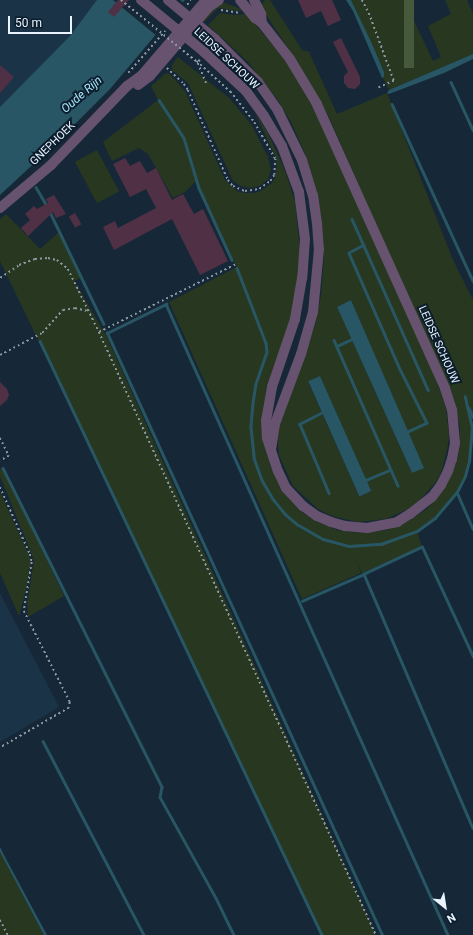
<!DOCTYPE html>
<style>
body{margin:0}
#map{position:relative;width:473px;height:935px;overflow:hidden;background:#162837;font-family:Roboto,sans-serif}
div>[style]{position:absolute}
.built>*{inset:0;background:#1b3347}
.green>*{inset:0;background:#28371f;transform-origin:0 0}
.forest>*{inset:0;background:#465a3b;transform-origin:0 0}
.water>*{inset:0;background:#285664;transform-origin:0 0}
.pier>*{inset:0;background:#162837}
.stream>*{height:2.5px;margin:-1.25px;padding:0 1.25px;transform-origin:1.25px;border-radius:1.25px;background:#285664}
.building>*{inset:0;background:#4f3045;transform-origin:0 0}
.path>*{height:1.5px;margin-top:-0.75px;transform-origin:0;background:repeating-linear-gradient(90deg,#8998a4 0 2px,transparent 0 5px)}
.tertiary>*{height:10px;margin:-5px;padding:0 5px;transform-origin:5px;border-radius:5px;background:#675370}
.path-bridge>*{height:1.5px;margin-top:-0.75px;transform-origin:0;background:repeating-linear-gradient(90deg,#8998a4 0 2px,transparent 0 5px)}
.tertiary-bridge>*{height:10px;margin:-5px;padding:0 5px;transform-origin:5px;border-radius:5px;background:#675370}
span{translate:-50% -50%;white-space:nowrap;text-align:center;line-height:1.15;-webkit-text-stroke:4px #0c1e2d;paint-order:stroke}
.street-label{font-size:11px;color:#e9f4fe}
.water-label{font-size:12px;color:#a6e4f8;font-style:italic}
.north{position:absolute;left:425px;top:887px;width:40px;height:40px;-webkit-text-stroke:3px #0c1e2d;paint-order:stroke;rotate:150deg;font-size:11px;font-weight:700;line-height:16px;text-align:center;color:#e9f4fe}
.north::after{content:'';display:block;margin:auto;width:14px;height:18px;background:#e9f4fe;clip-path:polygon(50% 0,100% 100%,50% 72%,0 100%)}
.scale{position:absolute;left:8px;top:16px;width:64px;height:18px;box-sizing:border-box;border:2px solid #e9f4fe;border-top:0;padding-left:5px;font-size:12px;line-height:14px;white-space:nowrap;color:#e9f4fe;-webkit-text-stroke:3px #0c1e2d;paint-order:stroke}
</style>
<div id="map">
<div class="built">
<div style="clip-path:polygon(0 0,105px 0,0 111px)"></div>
<div style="clip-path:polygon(0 593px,59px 707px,0 742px)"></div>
</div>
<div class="green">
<div style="clip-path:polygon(265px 0,270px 0,302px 50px,309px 52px,337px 114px,387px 93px,453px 260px,473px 300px,473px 415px,466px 399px,472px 428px,472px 445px,465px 476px,457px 492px,435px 518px,417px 531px,422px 547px,362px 573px,354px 556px,361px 573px,302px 599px,169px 302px,237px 267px,195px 182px,185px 192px,173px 198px,148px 154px,139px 148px,112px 161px,103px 142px,158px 100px,151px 86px,166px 73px,170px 74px,185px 91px,225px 180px,237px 191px,245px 193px,254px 193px,261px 191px,272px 183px,275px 178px,277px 165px,275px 156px,254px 111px,268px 133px,286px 173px,295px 202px,300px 249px,299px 282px,264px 440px,271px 468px,283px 492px,302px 512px,314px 520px,337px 530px,361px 533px,387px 530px,407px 522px,428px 508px,447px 485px,458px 458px,460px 442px,460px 427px,454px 400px,328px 115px,300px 66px,260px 6px)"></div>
<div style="clip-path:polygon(351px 0,404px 0,433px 61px,441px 57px,428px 26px,451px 14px,445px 0,467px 0,473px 14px,473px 54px,389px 90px,383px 78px,384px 72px)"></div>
<div style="clip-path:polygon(222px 2px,244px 10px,236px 11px,218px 8px,204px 22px,202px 20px,213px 8px)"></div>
<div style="clip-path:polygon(evenodd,220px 13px,235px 15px,247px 14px,287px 62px,313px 106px,433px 372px,441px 393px,446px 409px,449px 434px,448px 445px,442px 470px,436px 482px,418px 502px,408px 509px,386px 519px,358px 522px,332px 516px,318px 509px,293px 486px,279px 455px,277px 433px,315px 325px,321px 296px,324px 256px,321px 215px,307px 158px,291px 122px,277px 99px,248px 62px,208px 25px,220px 13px,351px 300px,423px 467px,412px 473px,337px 307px,351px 300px,220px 13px,320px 376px,371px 491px,359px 496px,308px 382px,320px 376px)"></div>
<div style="clip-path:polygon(178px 57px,229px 98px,251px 124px,268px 157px,271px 170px,268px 179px,260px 186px,250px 188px,241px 186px,233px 181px,188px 83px,172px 70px,172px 65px)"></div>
<div style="left:97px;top:150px;width:47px;height:25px;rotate:62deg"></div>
<div style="clip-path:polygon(6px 214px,40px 249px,59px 232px,79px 269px,83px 277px,74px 281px,106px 335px,376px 935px,322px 935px,205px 686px,0 261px,0 219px)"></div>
<div style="clip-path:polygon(3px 468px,64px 596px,28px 617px,27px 604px,34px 560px,0 476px,0 469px)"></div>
<div style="clip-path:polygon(0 492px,29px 555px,31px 562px,27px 586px,19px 616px,0 573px)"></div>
<div style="clip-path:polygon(0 852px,24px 897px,44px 935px,0 935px)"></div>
</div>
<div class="forest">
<div style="left:404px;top:0;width:10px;height:68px"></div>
</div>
<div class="water">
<div style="clip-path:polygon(97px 0,185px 0,110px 89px,57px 142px,0 195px,0 107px,70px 36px)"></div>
<div style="clip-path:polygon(346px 0,351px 0,372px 44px,384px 72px,384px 77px,382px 78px,353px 11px)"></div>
<div style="clip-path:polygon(473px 54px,473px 59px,444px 73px,389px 94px,387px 93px,389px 90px)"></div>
<div style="clip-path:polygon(351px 300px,424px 468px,412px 473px,337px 307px)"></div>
<div style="left:320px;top:376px;width:126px;height:13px;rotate:66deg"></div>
<div style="clip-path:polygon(0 847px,5px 857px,47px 935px,44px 935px,0 852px)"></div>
</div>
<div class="pier">
<div style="clip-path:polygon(113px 0,180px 0,185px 4px,158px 37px)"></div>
</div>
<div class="stream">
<div style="left:451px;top:82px;width:53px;rotate:65.4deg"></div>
<div style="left:159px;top:100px;width:45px;rotate:56.7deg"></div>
<div style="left:184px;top:138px;width:52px;rotate:73.3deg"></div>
<div style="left:199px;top:188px;width:79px;rotate:65.4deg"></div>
<div style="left:392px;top:104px;width:195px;rotate:65.4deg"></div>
<div style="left:36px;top:187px;width:22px;rotate:60deg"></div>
<div style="left:50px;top:212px;width:124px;rotate:64.3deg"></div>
<div style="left:352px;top:219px;width:187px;rotate:66deg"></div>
<div style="left:364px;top:245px;width:17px;rotate:152deg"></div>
<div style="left:349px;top:253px;width:127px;rotate:66.3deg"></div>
<div style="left:400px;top:369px;width:60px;rotate:63.4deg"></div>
<div style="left:427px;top:423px;width:21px;rotate:155deg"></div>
<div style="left:237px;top:268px;width:80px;rotate:68.9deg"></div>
<div style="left:266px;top:343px;width:9px;rotate:84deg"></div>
<div style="left:267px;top:352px;width:34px;rotate:109deg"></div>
<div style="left:256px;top:384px;width:19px;rotate:99deg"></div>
<div style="left:253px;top:403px;width:24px;rotate:95deg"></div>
<div style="left:251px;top:427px;width:31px;rotate:84deg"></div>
<div style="left:254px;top:458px;width:23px;rotate:70deg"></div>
<div style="left:262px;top:480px;width:22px;rotate:60deg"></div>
<div style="left:273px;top:499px;width:19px;rotate:51deg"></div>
<div style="left:285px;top:514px;width:16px;rotate:40deg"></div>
<div style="left:297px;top:524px;width:30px;rotate:30deg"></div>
<div style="left:323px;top:539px;width:27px;rotate:15deg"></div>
<div style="left:349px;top:546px;width:32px;rotate:-4deg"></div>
<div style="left:381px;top:544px;width:38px;rotate:-20deg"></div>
<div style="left:417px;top:531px;width:22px;rotate:-36deg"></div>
<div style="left:435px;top:518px;width:34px;rotate:-50deg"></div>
<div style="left:457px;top:492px;width:18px;rotate:-63deg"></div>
<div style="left:465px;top:476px;width:16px;rotate:-75deg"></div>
<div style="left:469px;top:461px;width:33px;rotate:-85deg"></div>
<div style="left:472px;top:428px;width:32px;rotate:-103deg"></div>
<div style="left:334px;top:340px;width:159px;rotate:66.3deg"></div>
<div style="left:40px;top:341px;width:658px;rotate:64.6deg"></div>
<div style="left:337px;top:346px;width:17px;rotate:-25deg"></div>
<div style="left:469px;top:408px;width:10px;rotate:66deg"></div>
<div style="left:322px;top:413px;width:25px;rotate:153deg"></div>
<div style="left:300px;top:424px;width:75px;rotate:67.2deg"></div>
<div style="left:3px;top:468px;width:356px;rotate:63.5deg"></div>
<div style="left:162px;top:787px;width:10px;rotate:101deg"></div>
<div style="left:160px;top:797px;width:115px;rotate:61deg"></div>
<div style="left:216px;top:898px;width:41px;rotate:64.1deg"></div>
<div style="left:366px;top:480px;width:26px;rotate:-23deg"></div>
<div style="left:457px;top:492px;width:40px;rotate:66.6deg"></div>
<div style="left:302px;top:601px;width:68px;rotate:-23.5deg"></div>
<div style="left:473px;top:657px;width:121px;rotate:-114.9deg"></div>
<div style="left:422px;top:547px;width:64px;rotate:155deg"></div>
<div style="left:364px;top:574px;width:276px;rotate:66.8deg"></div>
<div style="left:43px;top:741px;width:219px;rotate:62.5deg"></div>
<div style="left:382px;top:935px;width:662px;rotate:-114.55deg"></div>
<div style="left:107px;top:333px;width:66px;rotate:-26.2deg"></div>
<div style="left:166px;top:304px;width:691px;rotate:65.92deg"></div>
</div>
<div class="building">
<div style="clip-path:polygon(118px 0,129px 0,114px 17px,108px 12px)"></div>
<div style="clip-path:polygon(298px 0,332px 0,341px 20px,328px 26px,321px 11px,306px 18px)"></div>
<div style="clip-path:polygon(341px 38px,360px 77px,360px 84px,355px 89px,348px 88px,344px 83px,344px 76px,348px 72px,333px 42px)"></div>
<div style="clip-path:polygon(0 65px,14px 77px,0 93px)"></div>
<div style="clip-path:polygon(125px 158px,130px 166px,140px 161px,147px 173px,156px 168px,172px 200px,183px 194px,194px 214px,203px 209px,228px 261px,200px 275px,172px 219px,114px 250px,103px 227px,115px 221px,118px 228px,156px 208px,146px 189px,130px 197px,113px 164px)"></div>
<div style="clip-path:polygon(54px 195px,66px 214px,56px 218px,53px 212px,28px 236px,21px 228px,30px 220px,25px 214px,34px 206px,37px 209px,48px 203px,46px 199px)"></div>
<div style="left:75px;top:213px;width:13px;height:7px;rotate:61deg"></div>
<div style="clip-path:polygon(0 382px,7px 389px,9px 395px,7px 400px,0 406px)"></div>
</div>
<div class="path">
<div style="left:362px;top:0;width:15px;rotate:62deg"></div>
<div style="left:369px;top:13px;width:72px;rotate:69.8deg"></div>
<div style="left:394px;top:81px;width:17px;rotate:156deg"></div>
<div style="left:187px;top:5px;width:6px;rotate:-59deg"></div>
<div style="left:221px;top:10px;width:18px;rotate:9deg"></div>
<div style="left:200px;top:60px;width:4px;rotate:124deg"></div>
<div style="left:198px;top:63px;width:22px;rotate:68deg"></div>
<div style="left:167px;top:68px;width:23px;rotate:43deg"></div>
<div style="left:184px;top:84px;width:7px;rotate:56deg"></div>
<div style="left:188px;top:90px;width:98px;rotate:66deg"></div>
<div style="left:228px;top:180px;width:8px;rotate:50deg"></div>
<div style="left:233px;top:186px;width:13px;rotate:23deg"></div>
<div style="left:245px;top:191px;width:14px;rotate:-8deg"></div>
<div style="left:259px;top:189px;width:14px;rotate:-36deg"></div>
<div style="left:270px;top:181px;width:7px;rotate:-56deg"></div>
<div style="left:274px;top:175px;width:16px;rotate:-86deg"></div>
<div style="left:275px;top:159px;width:44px;rotate:-120.1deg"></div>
<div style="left:253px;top:121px;width:36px;rotate:-128deg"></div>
<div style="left:231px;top:93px;width:47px;rotate:-137.6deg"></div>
<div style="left:128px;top:73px;width:56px;rotate:-48.6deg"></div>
<div style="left:0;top:278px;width:23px;rotate:-34deg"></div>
<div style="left:19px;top:265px;width:17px;rotate:-21deg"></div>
<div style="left:35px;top:259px;width:13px;rotate:-4deg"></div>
<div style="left:48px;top:258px;width:9px;rotate:13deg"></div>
<div style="left:57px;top:260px;width:14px;rotate:39deg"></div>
<div style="left:68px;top:269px;width:70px;rotate:63.8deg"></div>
<div style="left:99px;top:332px;width:155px;rotate:-26.4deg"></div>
<div style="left:99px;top:332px;width:664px;rotate:65.33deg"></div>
<div style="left:0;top:355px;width:47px;rotate:-27.6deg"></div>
<div style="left:42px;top:333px;width:31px;rotate:-48deg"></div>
<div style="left:63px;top:310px;width:12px;rotate:-9deg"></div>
<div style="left:75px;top:308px;width:13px;rotate:13deg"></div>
<div style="left:0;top:438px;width:20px;rotate:63deg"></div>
<div style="left:9px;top:456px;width:10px;rotate:151deg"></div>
<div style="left:0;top:487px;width:73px;rotate:65.9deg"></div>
<div style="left:30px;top:554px;width:8px;rotate:76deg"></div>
<div style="left:32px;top:562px;width:50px;rotate:99.3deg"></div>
<div style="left:24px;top:611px;width:102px;rotate:63.2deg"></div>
<div style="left:70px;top:702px;width:6px;rotate:99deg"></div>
<div style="left:69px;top:708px;width:80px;rotate:149.9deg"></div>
<div style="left:0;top:920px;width:17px;rotate:62deg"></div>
</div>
<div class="tertiary">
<div style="left:254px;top:0;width:16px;rotate:63deg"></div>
<div style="left:261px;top:14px;width:9px;rotate:84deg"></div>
<div style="left:215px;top:39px;width:61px;rotate:45deg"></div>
<div style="left:258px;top:82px;width:35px;rotate:55deg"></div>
<div style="left:278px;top:111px;width:55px;rotate:63.9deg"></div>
<div style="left:302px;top:160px;width:37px;rotate:73deg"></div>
<div style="left:313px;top:195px;width:28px;rotate:82deg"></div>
<div style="left:317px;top:223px;width:26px;rotate:86deg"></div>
<div style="left:319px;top:249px;width:63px;rotate:95.4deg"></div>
<div style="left:313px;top:312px;width:44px;rotate:105.9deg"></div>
<div style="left:301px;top:354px;width:75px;rotate:110.4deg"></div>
<div style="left:275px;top:424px;width:25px;rotate:99deg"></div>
<div style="left:204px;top:52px;width:57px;rotate:42.9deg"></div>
<div style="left:246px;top:91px;width:31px;rotate:54deg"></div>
<div style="left:264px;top:116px;width:35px;rotate:59deg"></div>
<div style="left:282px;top:146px;width:49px;rotate:69.7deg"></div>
<div style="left:299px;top:192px;width:47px;rotate:82.7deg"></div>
<div style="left:305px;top:239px;width:39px;rotate:94deg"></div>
<div style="left:302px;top:278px;width:42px;rotate:99.7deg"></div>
<div style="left:295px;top:319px;width:72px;rotate:108.7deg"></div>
<div style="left:272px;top:387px;width:34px;rotate:100deg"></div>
<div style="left:266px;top:420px;width:18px;rotate:87deg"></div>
<div style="left:267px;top:438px;width:35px;rotate:72deg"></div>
<div style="left:278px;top:471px;width:19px;rotate:65deg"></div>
<div style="left:286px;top:488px;width:25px;rotate:47deg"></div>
<div style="left:303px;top:506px;width:17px;rotate:36deg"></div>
<div style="left:317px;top:516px;width:15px;rotate:23deg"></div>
<div style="left:331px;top:522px;width:15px;rotate:16deg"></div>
<div style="left:345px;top:526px;width:22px;rotate:5deg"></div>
<div style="left:367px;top:528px;width:31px;rotate:-11deg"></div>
<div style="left:397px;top:522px;width:15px;rotate:-32deg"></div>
<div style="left:410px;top:514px;width:28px;rotate:-38deg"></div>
<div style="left:432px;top:497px;width:15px;rotate:-53deg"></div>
<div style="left:441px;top:485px;width:16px;rotate:-63deg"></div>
<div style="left:448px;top:471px;width:13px;rotate:-72deg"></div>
<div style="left:452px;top:459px;width:16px;rotate:-79deg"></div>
<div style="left:455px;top:443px;width:33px;rotate:-95deg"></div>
<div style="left:452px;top:410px;width:23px;rotate:-108deg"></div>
<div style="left:445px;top:388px;width:312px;rotate:-114.3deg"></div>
<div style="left:317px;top:104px;width:52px;rotate:-121deg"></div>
<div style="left:290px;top:59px;width:46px;rotate:-127.9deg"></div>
<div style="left:262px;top:23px;width:9px;rotate:-144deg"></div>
<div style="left:255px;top:18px;width:23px;rotate:-130deg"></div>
<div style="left:138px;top:85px;width:15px;rotate:-37deg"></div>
<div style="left:150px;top:76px;width:91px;rotate:-49.5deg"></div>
<div style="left:209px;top:7px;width:12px;rotate:-35deg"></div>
<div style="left:0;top:208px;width:67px;rotate:-40.1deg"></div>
<div style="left:51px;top:165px;width:110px;rotate:-46.1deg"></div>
<div style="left:127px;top:86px;width:19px;rotate:-36deg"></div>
<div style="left:142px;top:75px;width:99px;rotate:-49.5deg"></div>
</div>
<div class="path-bridge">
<div style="left:121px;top:0;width:97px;rotate:39.1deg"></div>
</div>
<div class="tertiary-bridge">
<div style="left:141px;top:0;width:82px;rotate:39.5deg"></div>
<div style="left:168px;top:0;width:61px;rotate:39.7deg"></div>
</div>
<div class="street-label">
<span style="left:226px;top:59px;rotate:43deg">LEIDSE SCHOUW</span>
<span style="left:53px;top:144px;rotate:-44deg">GNEPHOEK</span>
<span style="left:438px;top:345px;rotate:66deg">LEIDSE SCHOUW</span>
</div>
<div class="water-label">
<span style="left:82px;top:95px;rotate:-41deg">Oude Rijn</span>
</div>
<div class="north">N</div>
<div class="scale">50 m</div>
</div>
